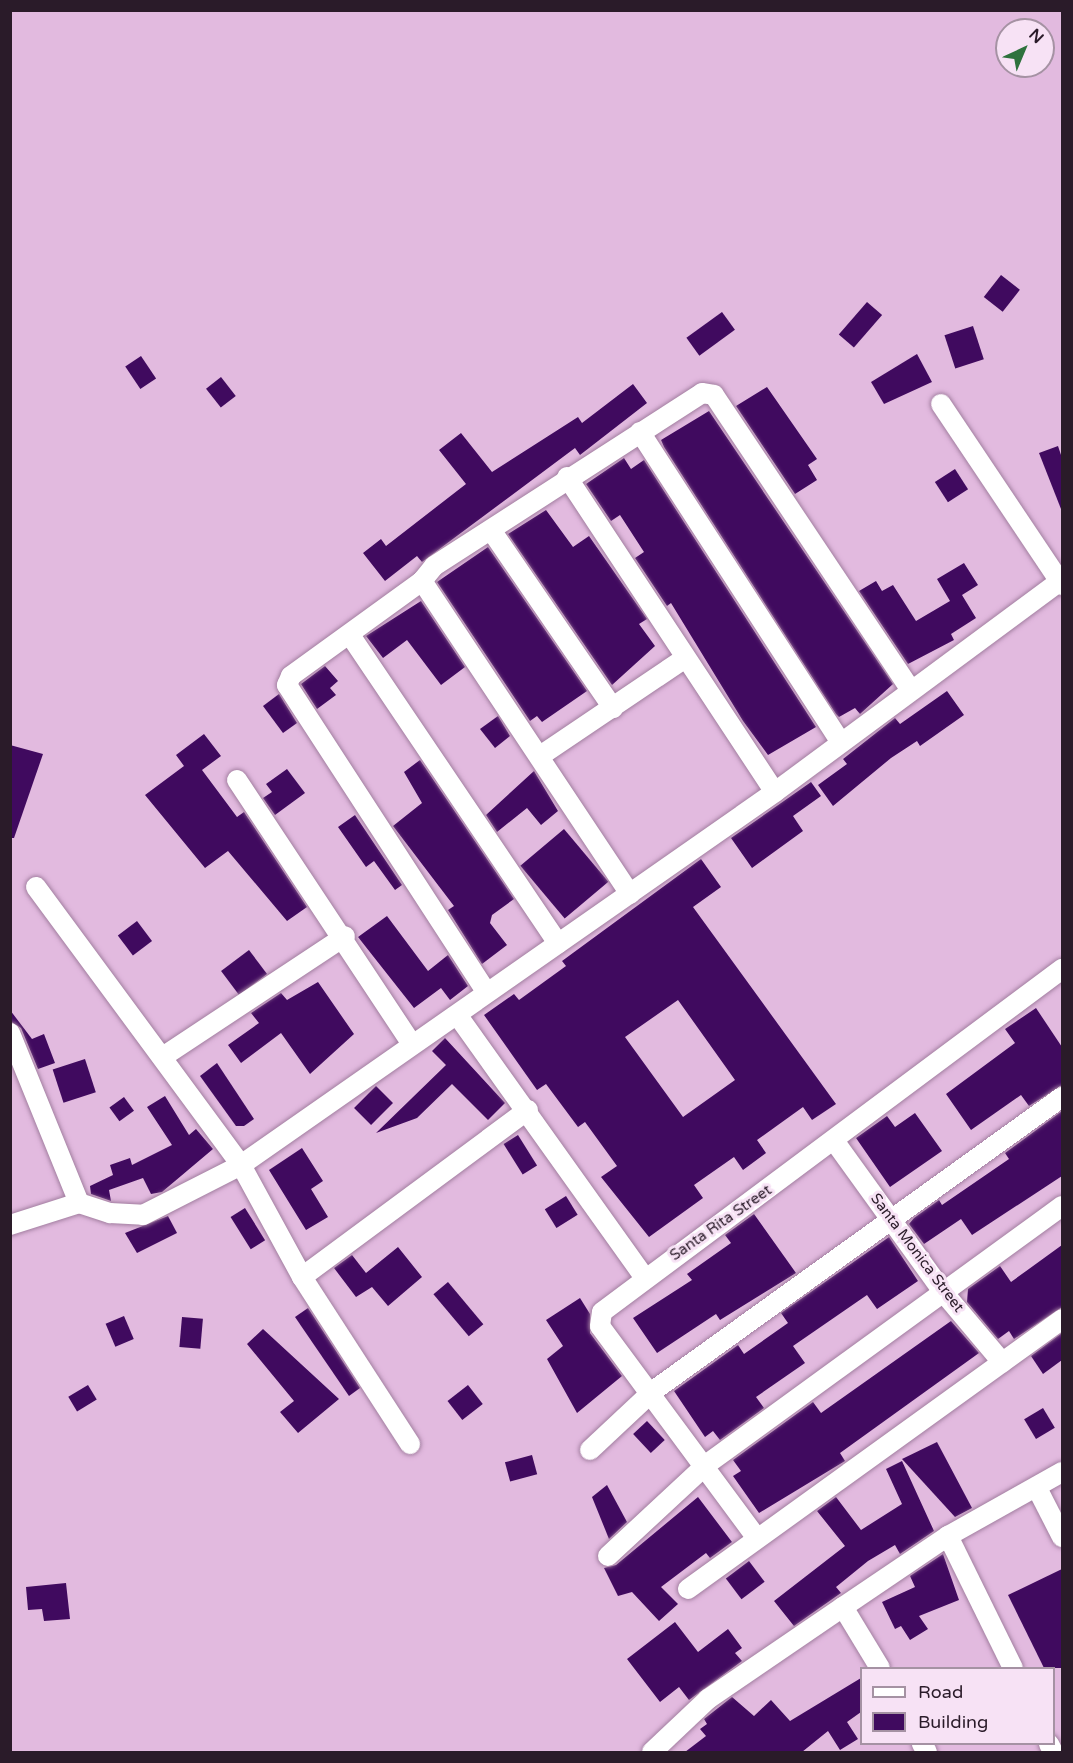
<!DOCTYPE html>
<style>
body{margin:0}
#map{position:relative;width:1073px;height:1763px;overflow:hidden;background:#e2badf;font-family:"Varela Round",sans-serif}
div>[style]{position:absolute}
.building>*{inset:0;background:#400a5f;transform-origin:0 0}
.roads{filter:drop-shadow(0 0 2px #a27ea0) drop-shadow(0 0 2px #a27ea0)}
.minor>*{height:20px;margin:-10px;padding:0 10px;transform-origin:10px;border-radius:10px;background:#fff}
span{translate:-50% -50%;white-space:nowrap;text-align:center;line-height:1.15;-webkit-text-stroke:6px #f7e2f5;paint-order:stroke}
.street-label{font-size:15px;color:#2a1b29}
.frame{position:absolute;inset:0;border:12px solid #2a1b29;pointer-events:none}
.legend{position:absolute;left:860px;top:1667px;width:195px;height:78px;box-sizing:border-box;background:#f7e2f5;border:2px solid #a592a3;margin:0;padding:8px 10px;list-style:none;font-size:18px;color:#2a1b29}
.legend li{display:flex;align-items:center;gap:12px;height:30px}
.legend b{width:30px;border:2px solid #a592a3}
.north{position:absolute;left:995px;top:18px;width:60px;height:60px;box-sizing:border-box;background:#f7e2f5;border:2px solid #a592a3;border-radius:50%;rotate:44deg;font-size:16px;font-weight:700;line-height:24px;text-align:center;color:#2a1b29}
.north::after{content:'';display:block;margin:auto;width:21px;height:27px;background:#2e723d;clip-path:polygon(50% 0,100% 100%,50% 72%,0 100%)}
</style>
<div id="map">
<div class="building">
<div style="left:1001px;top:275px;width:24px;height:28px;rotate:38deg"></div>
<div style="left:867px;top:302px;width:20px;height:43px;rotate:41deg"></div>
<div style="left:722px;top:312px;width:22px;height:44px;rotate:54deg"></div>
<div style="left:973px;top:326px;width:35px;height:30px;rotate:72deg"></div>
<div style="clip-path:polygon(917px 354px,932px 382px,884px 404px,871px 382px)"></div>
<div style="left:141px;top:356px;width:27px;height:19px;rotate:56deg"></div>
<div style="left:221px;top:377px;width:24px;height:19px;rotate:52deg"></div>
<div style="clip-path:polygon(633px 384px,647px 403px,580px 455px,575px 448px,422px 562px,417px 556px,385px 581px,363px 553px,381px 539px,386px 546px,466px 484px,439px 450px,461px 433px,492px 472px,578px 417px,582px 423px)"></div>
<div style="clip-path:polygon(767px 387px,817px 459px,808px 465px,817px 480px,795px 494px,736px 406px)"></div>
<div style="clip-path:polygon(709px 411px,893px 684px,860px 714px,855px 708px,839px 717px,836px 714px,664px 447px,661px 440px)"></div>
<div style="clip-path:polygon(1058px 446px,1062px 458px,1061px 509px,1039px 453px)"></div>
<div style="clip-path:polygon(624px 458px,631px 469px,644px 460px,816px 727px,768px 755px,743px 721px,671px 603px,667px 606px,635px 558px,644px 552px,620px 515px,611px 521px,586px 484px)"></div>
<div style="left:955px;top:469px;width:24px;height:24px;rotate:57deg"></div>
<div style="clip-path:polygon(546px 510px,573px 547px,589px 536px,647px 619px,639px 624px,655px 646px,612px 685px,508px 534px)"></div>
<div style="clip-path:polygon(488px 547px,587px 691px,542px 722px,537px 716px,530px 721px,437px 582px)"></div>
<div style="clip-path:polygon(964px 563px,978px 585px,962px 595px,976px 618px,951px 634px,954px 640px,908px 664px,859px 591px,876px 581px,882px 591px,893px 585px,916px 621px,950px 601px,937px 579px)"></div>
<div style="clip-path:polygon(421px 601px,465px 667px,441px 685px,407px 640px,383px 658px,366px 636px)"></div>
<div style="clip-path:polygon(325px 666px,338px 681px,330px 688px,336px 695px,317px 709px,301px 684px)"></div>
<div style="clip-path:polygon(947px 691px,964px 715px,920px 746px,917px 741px,891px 758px,833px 806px,818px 785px,847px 764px,843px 759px,895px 718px,900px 724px)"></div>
<div style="clip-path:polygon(279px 694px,297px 723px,283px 733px,263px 706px)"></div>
<div style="clip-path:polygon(498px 716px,510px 736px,495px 748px,480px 729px)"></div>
<div style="clip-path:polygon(204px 734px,221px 756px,202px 770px,237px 817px,244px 812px,307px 907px,287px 921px,228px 851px,205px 868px,145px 795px,184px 766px,176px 755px)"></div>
<div style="clip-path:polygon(10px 745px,43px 754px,14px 838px,10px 838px)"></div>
<div style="clip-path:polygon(420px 760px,514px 899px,492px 915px,490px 923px,507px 945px,482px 964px,448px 910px,454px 906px,393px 826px,422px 803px,404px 772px)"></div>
<div style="clip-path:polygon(287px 769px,305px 793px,275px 815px,263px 798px,272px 792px,266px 784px)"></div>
<div style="clip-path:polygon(534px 771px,558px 811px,541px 825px,527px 808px,497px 832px,486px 815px)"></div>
<div style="clip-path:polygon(811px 782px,821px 796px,793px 816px,803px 831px,752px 868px,731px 838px)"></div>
<div style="clip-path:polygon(355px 815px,402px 885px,395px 890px,374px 861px,366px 867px,338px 827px)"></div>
<div style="left:564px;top:829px;width:69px;height:57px;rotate:50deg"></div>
<div style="clip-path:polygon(evenodd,701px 859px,721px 887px,693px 907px,836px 1104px,812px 1120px,803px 1107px,757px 1140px,766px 1153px,743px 1170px,734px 1157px,694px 1185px,703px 1198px,649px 1237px,601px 1177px,617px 1166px,585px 1122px,578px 1127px,546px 1084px,537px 1090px,484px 1015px,514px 994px,519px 1000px,566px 966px,562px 961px,701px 859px,678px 1000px,735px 1080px,683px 1117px,625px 1037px,678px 1000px)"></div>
<div style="clip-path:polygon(387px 916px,428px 971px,448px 955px,468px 986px,450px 1000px,441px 988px,414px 1008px,358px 937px)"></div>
<div style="left:137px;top:921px;width:25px;height:24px;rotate:53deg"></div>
<div style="left:249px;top:950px;width:30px;height:35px;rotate:53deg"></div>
<div style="clip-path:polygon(318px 982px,354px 1034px,310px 1074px,281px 1033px,241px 1063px,228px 1045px,259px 1023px,251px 1013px,281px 993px,287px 1000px)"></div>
<div style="clip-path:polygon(1036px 1008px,1062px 1047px,1062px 1085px,1029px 1106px,1021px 1095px,971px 1130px,946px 1094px,1015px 1043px,1005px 1029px)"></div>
<div style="clip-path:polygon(10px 1010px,32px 1039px,44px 1034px,55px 1063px,38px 1069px,21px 1028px,10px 1021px)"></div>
<div style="clip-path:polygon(445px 1038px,505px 1103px,488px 1120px,452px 1084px,417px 1118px,376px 1133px,446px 1065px,432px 1051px)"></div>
<div style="left:85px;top:1059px;width:35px;height:34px;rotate:72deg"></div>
<div style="clip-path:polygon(217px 1063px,254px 1119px,244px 1126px,236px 1126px,200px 1076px)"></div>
<div style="left:376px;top:1086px;width:24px;height:31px;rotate:45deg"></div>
<div style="clip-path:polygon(165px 1096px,189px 1135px,196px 1129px,213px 1149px,162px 1192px,151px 1194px,143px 1178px,109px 1190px,111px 1201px,91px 1194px,90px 1186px,113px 1175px,110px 1165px,130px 1158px,132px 1165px,172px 1145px,147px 1107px)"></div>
<div style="left:124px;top:1097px;width:17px;height:18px;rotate:54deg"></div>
<div style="clip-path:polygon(1062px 1111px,1062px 1176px,972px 1235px,961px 1219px,924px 1244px,909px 1224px,914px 1218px,939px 1200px,942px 1205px,1009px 1159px,1005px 1153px)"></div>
<div style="clip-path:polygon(915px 1113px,942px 1151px,890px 1187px,856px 1138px,887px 1116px,895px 1127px)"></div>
<div style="left:518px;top:1135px;width:36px;height:17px;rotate:58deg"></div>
<div style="clip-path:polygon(302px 1148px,323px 1181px,311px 1189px,328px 1217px,306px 1230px,269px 1170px)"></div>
<div style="left:566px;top:1196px;width:22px;height:25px;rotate:58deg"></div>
<div style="left:245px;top:1208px;width:38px;height:17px;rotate:58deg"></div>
<div style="clip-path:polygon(754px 1214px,796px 1273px,720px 1320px,716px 1314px,657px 1353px,633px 1318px,692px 1280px,687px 1274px,731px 1243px,725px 1235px)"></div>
<div style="clip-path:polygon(168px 1216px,177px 1233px,137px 1253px,125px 1233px)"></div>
<div style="clip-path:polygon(889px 1237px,918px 1281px,877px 1309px,867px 1295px,793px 1346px,805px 1363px,756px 1397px,764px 1408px,720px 1440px,713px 1431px,705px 1437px,674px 1391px,738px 1345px,744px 1354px,788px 1323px,781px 1313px)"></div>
<div style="clip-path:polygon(1062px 1245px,1062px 1307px,1014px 1339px,1009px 1331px,998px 1339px,967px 1302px,968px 1289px,1000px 1266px,1011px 1282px)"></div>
<div style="clip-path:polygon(398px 1247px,422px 1277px,388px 1306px,372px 1287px,356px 1297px,334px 1268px,352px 1255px,366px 1273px)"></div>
<div style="left:448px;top:1282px;width:55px;height:19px;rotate:50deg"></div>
<div style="clip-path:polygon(580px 1298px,590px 1314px,590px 1333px,622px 1376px,577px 1413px,547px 1359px,563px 1346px,546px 1320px)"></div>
<div style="clip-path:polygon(308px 1308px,360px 1388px,349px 1396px,295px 1317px)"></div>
<div style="left:124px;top:1316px;width:25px;height:20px;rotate:67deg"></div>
<div style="left:182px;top:1317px;width:21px;height:30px;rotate:5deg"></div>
<div style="clip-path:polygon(951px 1321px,979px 1353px,840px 1453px,845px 1461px,759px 1513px,733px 1476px,741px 1471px,733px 1460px,813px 1402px,821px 1413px)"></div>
<div style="clip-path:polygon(263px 1329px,339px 1399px,298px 1433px,280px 1412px,294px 1401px,247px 1344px)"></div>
<div style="clip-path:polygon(1062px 1333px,1062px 1360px,1043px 1374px,1031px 1356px)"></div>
<div style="left:88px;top:1385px;width:17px;height:23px;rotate:59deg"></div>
<div style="left:468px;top:1385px;width:24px;height:26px;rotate:52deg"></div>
<div style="left:1043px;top:1408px;width:23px;height:22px;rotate:59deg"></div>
<div style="left:647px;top:1421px;width:26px;height:19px;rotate:47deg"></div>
<div style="clip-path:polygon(937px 1442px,972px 1508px,955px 1517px,902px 1459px)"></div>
<div style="left:532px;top:1455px;width:20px;height:28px;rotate:75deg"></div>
<div style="clip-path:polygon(902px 1461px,934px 1531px,900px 1554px,895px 1545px,868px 1561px,836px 1587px,841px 1593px,794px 1626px,774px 1601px,845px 1546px,817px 1511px,836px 1497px,861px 1530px,902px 1504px,886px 1469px)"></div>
<div style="clip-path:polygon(607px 1485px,627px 1522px,609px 1539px,592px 1497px)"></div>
<div style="clip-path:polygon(698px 1497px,732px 1542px,710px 1558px,706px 1553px,661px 1587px,678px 1604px,659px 1621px,632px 1592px,618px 1596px,604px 1568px,616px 1565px)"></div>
<div style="clip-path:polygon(943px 1554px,959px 1600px,919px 1616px,928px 1629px,910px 1640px,901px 1626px,895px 1629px,882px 1602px,915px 1587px,910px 1576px)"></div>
<div style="left:749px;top:1561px;width:26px;height:29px;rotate:53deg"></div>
<div style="clip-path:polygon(1062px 1569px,1062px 1668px,1044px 1668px,1008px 1595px)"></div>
<div style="clip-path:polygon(66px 1583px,70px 1619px,44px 1621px,42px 1609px,28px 1610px,26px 1587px)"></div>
<div style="clip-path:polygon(675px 1622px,698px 1652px,728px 1629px,742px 1648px,735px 1653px,742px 1661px,689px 1700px,679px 1687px,660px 1702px,627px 1659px)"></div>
<div style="clip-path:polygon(861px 1678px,861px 1712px,847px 1722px,858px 1739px,840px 1750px,828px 1731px,802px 1752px,685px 1752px,706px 1736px,700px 1729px,707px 1724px,704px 1719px,732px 1697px,754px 1716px,771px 1700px,790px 1721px)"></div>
</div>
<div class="roads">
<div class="minor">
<div style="left:941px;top:404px;width:218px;rotate:56.2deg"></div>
<div style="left:640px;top:432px;width:370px;rotate:57.1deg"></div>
<div style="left:567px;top:477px;width:377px;rotate:56.6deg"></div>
<div style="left:491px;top:530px;width:216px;rotate:55.6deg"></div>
<div style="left:422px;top:581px;width:162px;rotate:144.1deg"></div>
<div style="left:291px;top:676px;width:10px;rotate:114deg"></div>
<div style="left:287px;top:685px;width:365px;rotate:57deg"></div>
<div style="left:350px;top:635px;width:372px;rotate:56deg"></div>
<div style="left:540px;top:756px;width:174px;rotate:-34deg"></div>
<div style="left:237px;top:780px;width:317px;rotate:56.5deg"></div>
<div style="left:36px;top:887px;width:345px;rotate:53.6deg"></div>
<div style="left:241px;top:1165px;width:128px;rotate:61.4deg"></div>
<div style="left:302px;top:1277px;width:199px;rotate:57.1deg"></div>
<div style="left:630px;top:894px;width:376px;rotate:-123.6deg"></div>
<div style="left:422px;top:581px;width:19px;rotate:-51deg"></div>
<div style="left:434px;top:566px;width:319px;rotate:-32.8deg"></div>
<div style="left:702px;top:393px;width:12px;rotate:9deg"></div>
<div style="left:714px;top:395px;width:355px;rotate:56.3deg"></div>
<div style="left:458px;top:1016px;width:320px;rotate:54.5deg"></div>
<div style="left:10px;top:1033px;width:183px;rotate:67.9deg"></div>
<div style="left:164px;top:1056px;width:217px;rotate:-33.5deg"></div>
<div style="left:835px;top:1142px;width:185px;rotate:54.2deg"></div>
<div style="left:943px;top:1292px;width:92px;rotate:49.9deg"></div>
<div style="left:10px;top:1225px;width:72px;rotate:-17.7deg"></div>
<div style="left:79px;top:1203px;width:33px;rotate:18deg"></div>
<div style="left:110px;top:1213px;width:33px;rotate:3deg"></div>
<div style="left:143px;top:1215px;width:110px;rotate:-27deg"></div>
<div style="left:241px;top:1165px;width:651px;rotate:-34.93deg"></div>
<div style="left:775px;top:792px;width:357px;rotate:-36.5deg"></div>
<div style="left:302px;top:1277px;width:281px;rotate:-36.5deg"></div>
<div style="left:590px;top:1450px;width:86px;rotate:-43.1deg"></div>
<div style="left:653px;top:1391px;width:504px;rotate:-35.71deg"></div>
<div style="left:1038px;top:1490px;width:53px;rotate:62.9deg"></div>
<div style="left:948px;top:1536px;width:147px;rotate:63.8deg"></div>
<div style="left:756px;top:1537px;width:262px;rotate:-126.5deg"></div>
<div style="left:600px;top:1326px;width:14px;rotate:-82deg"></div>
<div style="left:602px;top:1312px;width:574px;rotate:-36.71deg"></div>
<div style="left:608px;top:1556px;width:135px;rotate:-42.9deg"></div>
<div style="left:707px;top:1464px;width:439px;rotate:-36deg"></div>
<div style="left:688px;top:1589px;width:461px;rotate:-35.8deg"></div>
<div style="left:843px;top:1607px;width:71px;rotate:58.8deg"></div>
<div style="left:922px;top:1744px;width:9px;rotate:58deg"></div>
<div style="left:1049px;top:1744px;width:9px;rotate:63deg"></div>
<div style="left:652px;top:1752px;width:77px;rotate:-43.4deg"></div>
<div style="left:708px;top:1699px;width:163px;rotate:-34.3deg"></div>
<div style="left:843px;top:1607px;width:127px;rotate:-34.1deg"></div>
<div style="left:948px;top:1536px;width:131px;rotate:-29.3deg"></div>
</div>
</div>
<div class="street-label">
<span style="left:721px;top:1223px;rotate:-35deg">Santa Rita Street</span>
<span style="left:917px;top:1253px;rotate:53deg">Santa Monica Street</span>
</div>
<div class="frame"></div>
<ul class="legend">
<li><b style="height:8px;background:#fff"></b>Road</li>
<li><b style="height:16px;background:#400a5f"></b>Building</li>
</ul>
<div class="north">N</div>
</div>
